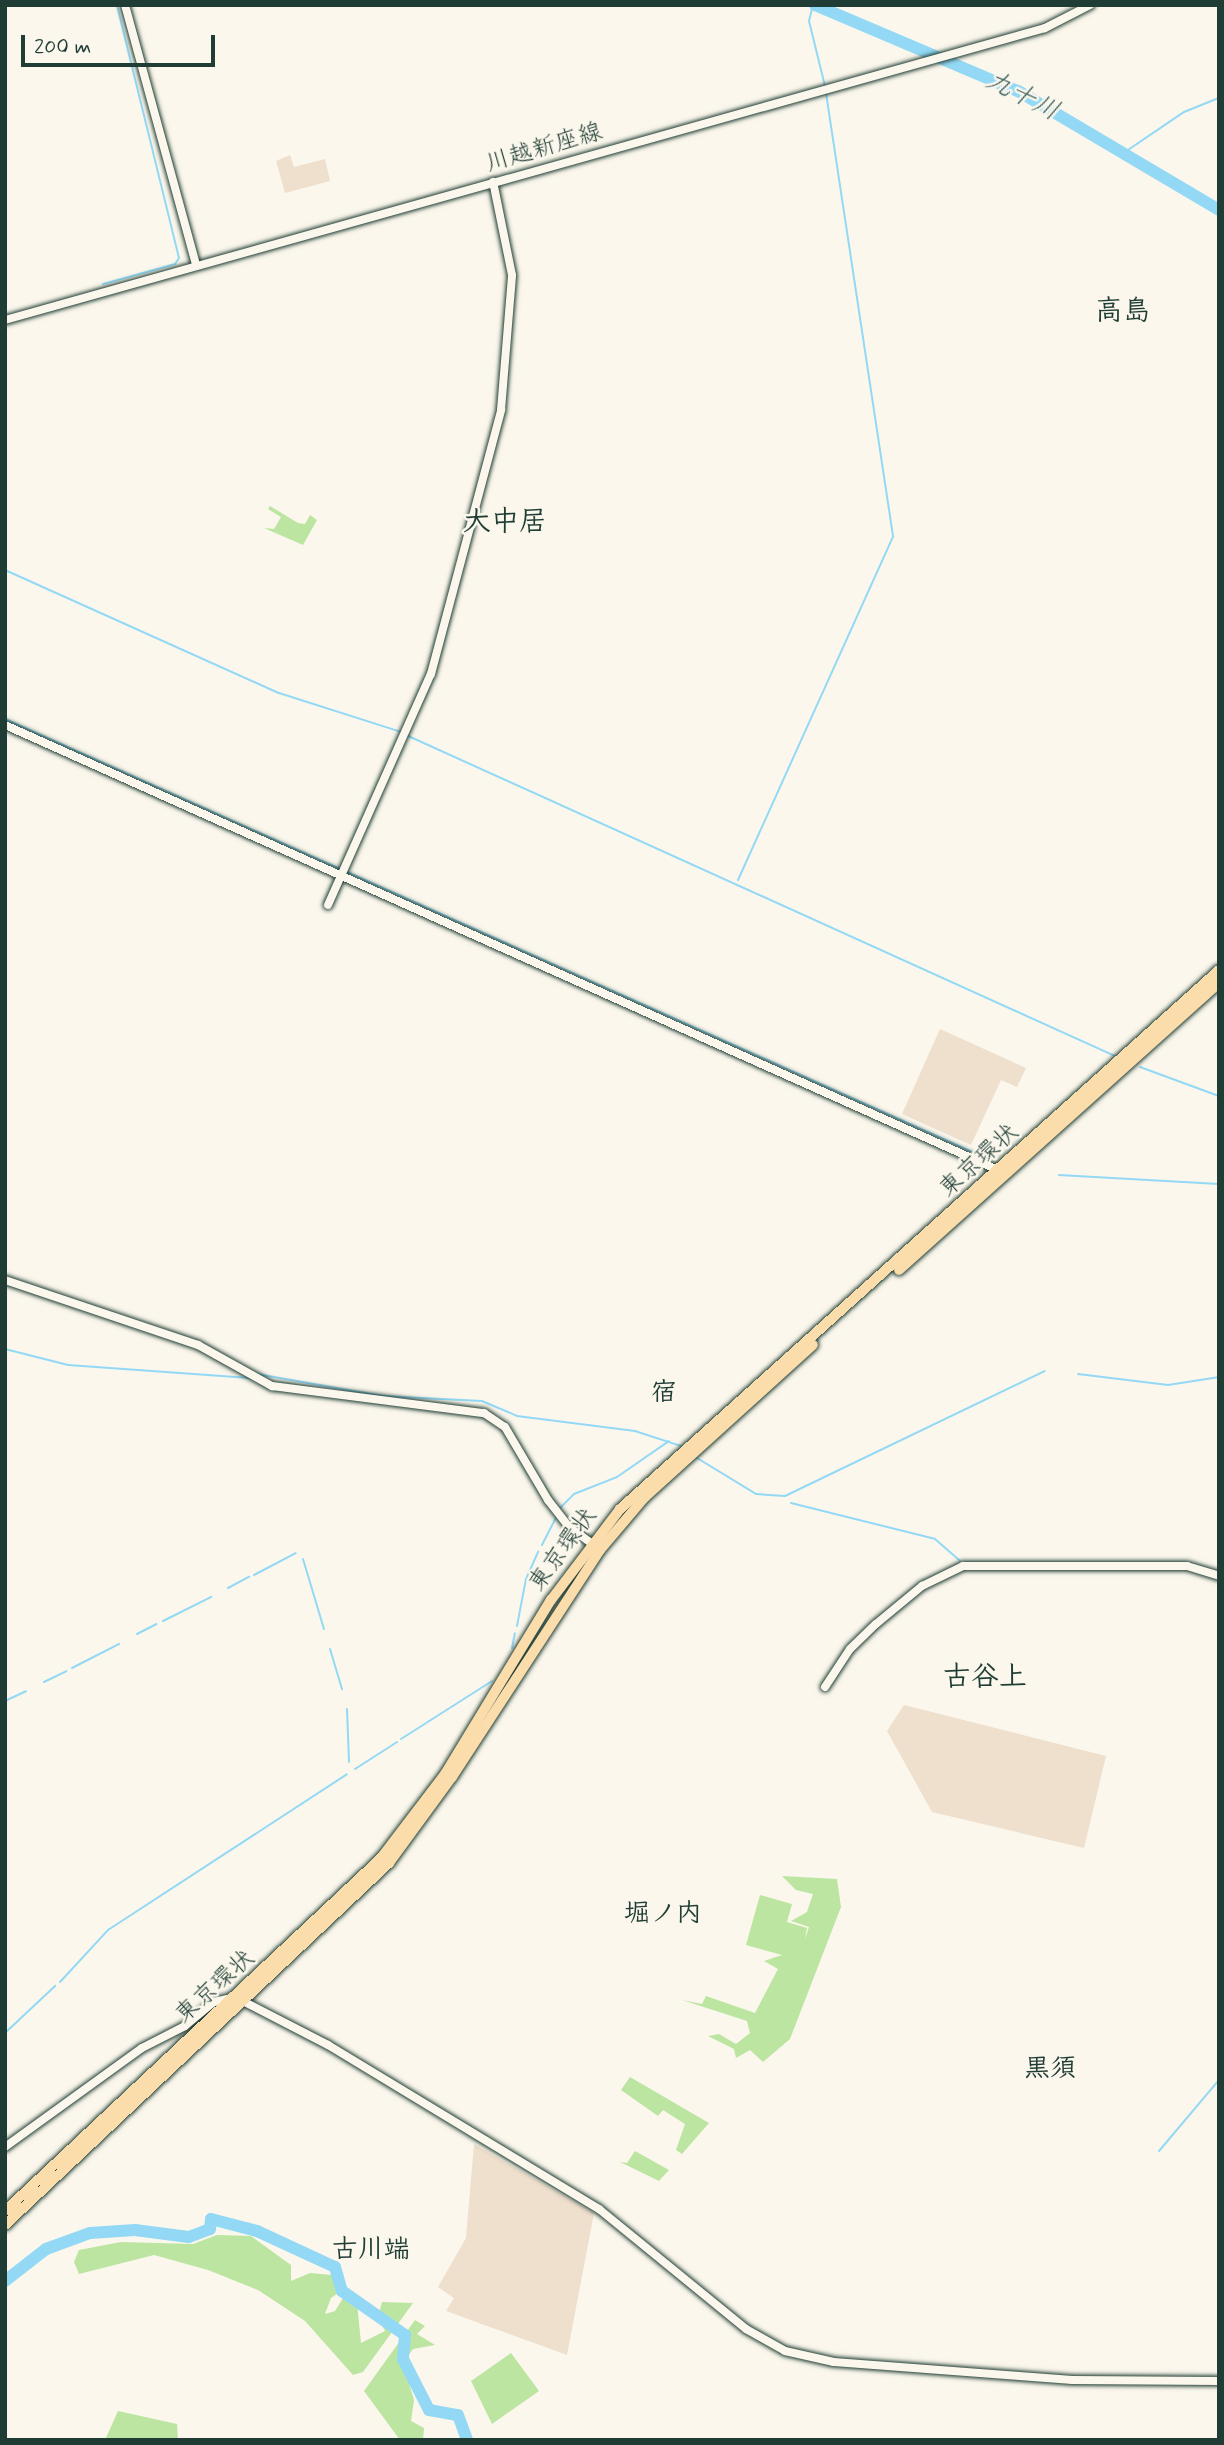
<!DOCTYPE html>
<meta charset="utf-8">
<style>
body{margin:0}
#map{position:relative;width:1224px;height:2445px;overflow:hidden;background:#fbf7ec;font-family:Mynerve,"Klee One",sans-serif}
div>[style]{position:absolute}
.built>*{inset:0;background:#efdfcd}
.green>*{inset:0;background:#bbe5a1}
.stream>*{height:2px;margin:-1px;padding:0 1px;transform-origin:1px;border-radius:1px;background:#93d9f5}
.river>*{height:12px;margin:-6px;padding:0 6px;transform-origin:6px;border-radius:6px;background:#93d9f5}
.roads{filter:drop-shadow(0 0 2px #1f3d34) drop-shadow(0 0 2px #1f3d34)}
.secondary>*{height:8px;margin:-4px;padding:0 4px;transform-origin:4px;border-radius:4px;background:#fbf7ec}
.highway>*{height:10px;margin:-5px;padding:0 5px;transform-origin:5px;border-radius:5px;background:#fbddab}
span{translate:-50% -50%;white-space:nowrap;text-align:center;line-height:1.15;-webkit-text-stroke:5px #fbf7ec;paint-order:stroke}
.street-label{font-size:24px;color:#1f3d34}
.water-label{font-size:26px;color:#365c5b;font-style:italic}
.neighbourhood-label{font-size:26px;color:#1f3d34;font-weight:700}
.quarter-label{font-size:28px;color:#1f3d34;font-weight:700}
.frame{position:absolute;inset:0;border:7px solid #1f3d34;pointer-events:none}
.scale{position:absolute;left:21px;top:35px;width:194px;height:32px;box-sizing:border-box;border:4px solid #1f3d34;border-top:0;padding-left:9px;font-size:21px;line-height:24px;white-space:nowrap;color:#1f3d34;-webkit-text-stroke:5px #fbf7ec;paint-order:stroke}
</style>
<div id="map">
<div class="built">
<div style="clip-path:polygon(290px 155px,294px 167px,325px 159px,330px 181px,285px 193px,276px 161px)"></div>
<div style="clip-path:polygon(940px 1029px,1026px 1068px,1017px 1087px,1001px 1080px,971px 1145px,902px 1114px)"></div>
<div style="clip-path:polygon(904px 1705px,1106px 1756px,1084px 1848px,932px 1812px,887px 1731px)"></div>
<div style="clip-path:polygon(474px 2144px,594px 2213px,567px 2355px,446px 2311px,454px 2298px,438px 2287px,466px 2238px)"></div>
</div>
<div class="green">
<div style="clip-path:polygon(270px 506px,298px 523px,305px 524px,310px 515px,317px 520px,303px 545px,264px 528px,274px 529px,281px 517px,268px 509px)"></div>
<div style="clip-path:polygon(782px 1876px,837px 1879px,841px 1907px,790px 2039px,763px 2062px,750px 2050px,736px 2058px,734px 2049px,708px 2036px,719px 2034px,736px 2044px,750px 2033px,747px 2021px,682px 2000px,702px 2004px,706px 1996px,755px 2013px,778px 1969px,764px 1961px,782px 1955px,746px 1945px,760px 1895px,792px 1904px,787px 1922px,807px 1928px,805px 1939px,809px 1927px,791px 1921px,807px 1912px,813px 1894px,796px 1890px)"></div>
<div style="clip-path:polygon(630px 2077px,709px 2123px,682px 2154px,676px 2150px,685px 2124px,663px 2110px,658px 2116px,621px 2090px)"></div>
<div style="clip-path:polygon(635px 2151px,669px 2170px,659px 2181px,620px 2162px,627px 2163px)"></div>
<div style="clip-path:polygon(217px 2235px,251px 2236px,291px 2265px,291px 2281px,310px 2273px,342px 2276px,345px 2288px,331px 2298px,325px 2314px,335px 2311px,343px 2298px,357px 2303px,361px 2343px,385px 2331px,378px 2317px,382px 2302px,413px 2303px,363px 2372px,353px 2375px,305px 2321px,258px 2290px,208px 2270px,154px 2255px,79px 2274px,74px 2262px,79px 2250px,121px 2242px,193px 2244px)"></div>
<div style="clip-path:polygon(415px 2320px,425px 2326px,417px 2334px,435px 2345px,413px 2349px,403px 2363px,414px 2400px,411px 2421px,424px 2428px,423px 2440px,400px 2440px,364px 2391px)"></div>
<div style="clip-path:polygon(511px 2353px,539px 2391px,492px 2424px,471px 2381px)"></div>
<div style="clip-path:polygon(118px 2411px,177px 2424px,178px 2440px,105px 2440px)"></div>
</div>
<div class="stream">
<div style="left:813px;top:5px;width:16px;rotate:104deg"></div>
<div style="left:809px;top:21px;width:67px;rotate:76.2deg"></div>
<div style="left:1122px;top:154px;width:75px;rotate:-34.1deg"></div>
<div style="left:1184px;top:112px;width:38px;rotate:-22deg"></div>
<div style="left:103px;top:284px;width:75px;rotate:-15.5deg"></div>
<div style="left:175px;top:264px;width:7px;rotate:-56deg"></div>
<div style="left:179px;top:258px;width:260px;rotate:-103.8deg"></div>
<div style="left:5px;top:570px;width:300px;rotate:24.2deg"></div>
<div style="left:279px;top:693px;width:128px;rotate:17.7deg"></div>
<div style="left:5px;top:719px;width:367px;rotate:24.1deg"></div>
<div style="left:406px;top:735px;width:778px;rotate:24.36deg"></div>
<div style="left:345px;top:871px;width:702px;rotate:24.12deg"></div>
<div style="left:738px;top:880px;width:377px;rotate:-65.7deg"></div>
<div style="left:893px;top:536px;width:450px;rotate:-98.6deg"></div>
<div style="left:1140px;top:1067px;width:84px;rotate:20.2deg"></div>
<div style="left:1059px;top:1175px;width:160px;rotate:3.2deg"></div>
<div style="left:5px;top:1349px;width:65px;rotate:14.3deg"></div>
<div style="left:68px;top:1365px;width:182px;rotate:4.1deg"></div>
<div style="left:257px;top:1374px;width:128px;rotate:9.9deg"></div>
<div style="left:383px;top:1396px;width:99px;rotate:2.9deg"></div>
<div style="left:482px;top:1401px;width:38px;rotate:23deg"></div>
<div style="left:517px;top:1416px;width:119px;rotate:7.2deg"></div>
<div style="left:635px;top:1431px;width:48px;rotate:18.1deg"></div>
<div style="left:1078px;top:1374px;width:91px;rotate:7deg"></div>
<div style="left:1168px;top:1385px;width:52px;rotate:-8.9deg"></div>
<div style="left:697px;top:1458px;width:69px;rotate:31.4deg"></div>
<div style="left:756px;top:1494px;width:29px;rotate:4deg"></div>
<div style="left:785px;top:1496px;width:288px;rotate:-25.7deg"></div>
<div style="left:791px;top:1503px;width:148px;rotate:14deg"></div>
<div style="left:935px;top:1539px;width:33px;rotate:41deg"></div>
<div style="left:560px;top:1508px;width:20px;rotate:-45deg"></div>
<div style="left:574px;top:1494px;width:46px;rotate:-21.6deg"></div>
<div style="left:617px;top:1477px;width:63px;rotate:-34.7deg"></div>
<div style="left:542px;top:1545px;width:30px;rotate:-63deg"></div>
<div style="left:303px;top:1559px;width:73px;rotate:73.3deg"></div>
<div style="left:254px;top:1575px;width:47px;rotate:-27.6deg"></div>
<div style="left:228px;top:1588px;width:24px;rotate:-28deg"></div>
<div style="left:163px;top:1621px;width:54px;rotate:-26.6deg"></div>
<div style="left:517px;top:1626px;width:48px;rotate:-79.2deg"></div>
<div style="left:526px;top:1579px;width:30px;rotate:-66deg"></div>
<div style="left:137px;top:1634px;width:22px;rotate:-27deg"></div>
<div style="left:512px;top:1648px;width:15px;rotate:-79deg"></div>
<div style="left:330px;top:1649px;width:42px;rotate:73.3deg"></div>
<div style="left:72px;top:1668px;width:53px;rotate:-27.1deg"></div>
<div style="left:44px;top:1682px;width:25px;rotate:-26deg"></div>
<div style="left:5px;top:1701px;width:23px;rotate:-25deg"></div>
<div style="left:347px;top:1709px;width:53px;rotate:87.8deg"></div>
<div style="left:401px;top:1739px;width:108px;rotate:-32.5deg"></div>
<div style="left:355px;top:1769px;width:50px;rotate:-32.7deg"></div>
<div style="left:60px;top:1982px;width:71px;rotate:-47.3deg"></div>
<div style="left:108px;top:1930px;width:285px;rotate:-33.1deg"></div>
<div style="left:5px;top:2033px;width:69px;rotate:-43.2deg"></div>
<div style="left:1159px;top:2151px;width:93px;rotate:-49.8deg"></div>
</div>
<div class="river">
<div style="left:815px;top:5px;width:220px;rotate:23deg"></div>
<div style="left:1018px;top:91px;width:234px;rotate:30.6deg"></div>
<div style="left:5px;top:2281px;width:52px;rotate:-38deg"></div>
<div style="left:46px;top:2249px;width:47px;rotate:-20deg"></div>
<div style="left:90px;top:2233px;width:45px;rotate:-3.8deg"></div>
<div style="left:135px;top:2230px;width:54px;rotate:7.4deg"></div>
<div style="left:189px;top:2237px;width:22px;rotate:-21deg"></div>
<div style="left:210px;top:2229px;width:10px;rotate:-84deg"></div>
<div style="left:211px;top:2219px;width:48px;rotate:14.6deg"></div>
<div style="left:257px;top:2231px;width:86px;rotate:24.8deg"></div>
<div style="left:335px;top:2267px;width:25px;rotate:74deg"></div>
<div style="left:342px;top:2291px;width:77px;rotate:34.9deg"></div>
<div style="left:405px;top:2335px;width:24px;rotate:95deg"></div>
<div style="left:403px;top:2359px;width:57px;rotate:63deg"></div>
<div style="left:429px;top:2410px;width:29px;rotate:10deg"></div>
<div style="left:458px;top:2415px;width:27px;rotate:70deg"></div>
</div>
<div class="roads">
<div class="secondary">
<div style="left:125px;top:5px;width:270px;rotate:74.7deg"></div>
<div style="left:5px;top:320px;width:1080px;rotate:-15.68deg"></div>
<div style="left:1045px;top:28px;width:51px;rotate:-27.1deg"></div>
<div style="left:5px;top:725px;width:1090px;rotate:24.14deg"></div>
<div style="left:328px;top:905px;width:253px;rotate:-66deg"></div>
<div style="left:431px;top:674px;width:273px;rotate:-75.1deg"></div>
<div style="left:501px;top:410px;width:135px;rotate:-85.3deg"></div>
<div style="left:512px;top:275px;width:95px;rotate:-101.5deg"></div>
<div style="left:5px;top:1280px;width:204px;rotate:18.6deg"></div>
<div style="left:198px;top:1345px;width:85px;rotate:29deg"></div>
<div style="left:272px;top:1386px;width:214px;rotate:7.3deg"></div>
<div style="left:484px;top:1413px;width:25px;rotate:34deg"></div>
<div style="left:505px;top:1427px;width:85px;rotate:59.5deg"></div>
<div style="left:548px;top:1500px;width:34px;rotate:52deg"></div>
<div style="left:569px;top:1527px;width:32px;rotate:36deg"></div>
<div style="left:825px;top:1687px;width:45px;rotate:-56.7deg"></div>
<div style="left:850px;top:1649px;width:36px;rotate:-44deg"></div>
<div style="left:876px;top:1624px;width:60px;rotate:-39.6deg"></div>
<div style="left:922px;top:1586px;width:46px;rotate:-26deg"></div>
<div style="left:963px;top:1566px;width:224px"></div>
<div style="left:1187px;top:1566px;width:34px;rotate:17deg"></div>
<div style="left:5px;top:2147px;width:169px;rotate:-35.9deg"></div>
<div style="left:142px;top:2048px;width:48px;rotate:-27.1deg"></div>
<div style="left:185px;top:2026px;width:38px;rotate:-40deg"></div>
<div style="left:214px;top:2002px;width:22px;rotate:-13deg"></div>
<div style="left:235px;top:1997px;width:105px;rotate:27.3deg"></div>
<div style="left:328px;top:2045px;width:317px;rotate:31.2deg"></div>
<div style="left:599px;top:2209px;width:190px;rotate:39.2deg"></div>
<div style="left:746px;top:2329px;width:45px;rotate:29.4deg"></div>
<div style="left:785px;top:2351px;width:50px;rotate:12.7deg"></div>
<div style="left:834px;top:2362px;width:239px;rotate:4.3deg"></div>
<div style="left:1072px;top:2380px;width:147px;rotate:0.4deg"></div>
</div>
<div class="highway">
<div style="left:899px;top:1270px;width:430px;rotate:-41.9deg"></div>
<div style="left:5px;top:2211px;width:516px;rotate:-43.19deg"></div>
<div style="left:381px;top:1858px;width:106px;rotate:-52.7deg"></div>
<div style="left:445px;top:1774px;width:204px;rotate:-58.7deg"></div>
<div style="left:551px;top:1600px;width:114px;rotate:-52.8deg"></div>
<div style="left:620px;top:1509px;width:806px;rotate:-41.98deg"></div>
<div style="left:5px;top:2225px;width:528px;rotate:-43.31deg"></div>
<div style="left:389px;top:1863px;width:107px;rotate:-53.8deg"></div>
<div style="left:452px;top:1777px;width:271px;rotate:-56.9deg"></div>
<div style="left:600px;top:1550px;width:68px;rotate:-49.8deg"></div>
<div style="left:644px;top:1498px;width:228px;rotate:-42.2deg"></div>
</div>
</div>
<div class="street-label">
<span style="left:544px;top:148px;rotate:-16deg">川越新座線</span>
<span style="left:979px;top:1161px;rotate:-42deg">東京環状</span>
<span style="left:563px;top:1550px;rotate:-54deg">東京環状</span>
<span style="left:215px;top:1987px;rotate:-42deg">東京環状</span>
</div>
<div class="water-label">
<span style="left:1022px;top:97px;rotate:27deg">九十川</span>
</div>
<div class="neighbourhood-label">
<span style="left:664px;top:1394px">宿</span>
<span style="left:663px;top:1915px">堀ノ内</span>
<span style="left:1050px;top:2070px">黒須</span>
<span style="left:371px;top:2251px">古川端</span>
</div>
<div class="quarter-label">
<span style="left:1123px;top:312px">高島</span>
<span style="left:505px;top:523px">大中居</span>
<span style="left:985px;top:1678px">古谷上</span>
</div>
<div class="frame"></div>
<div class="scale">200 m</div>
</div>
